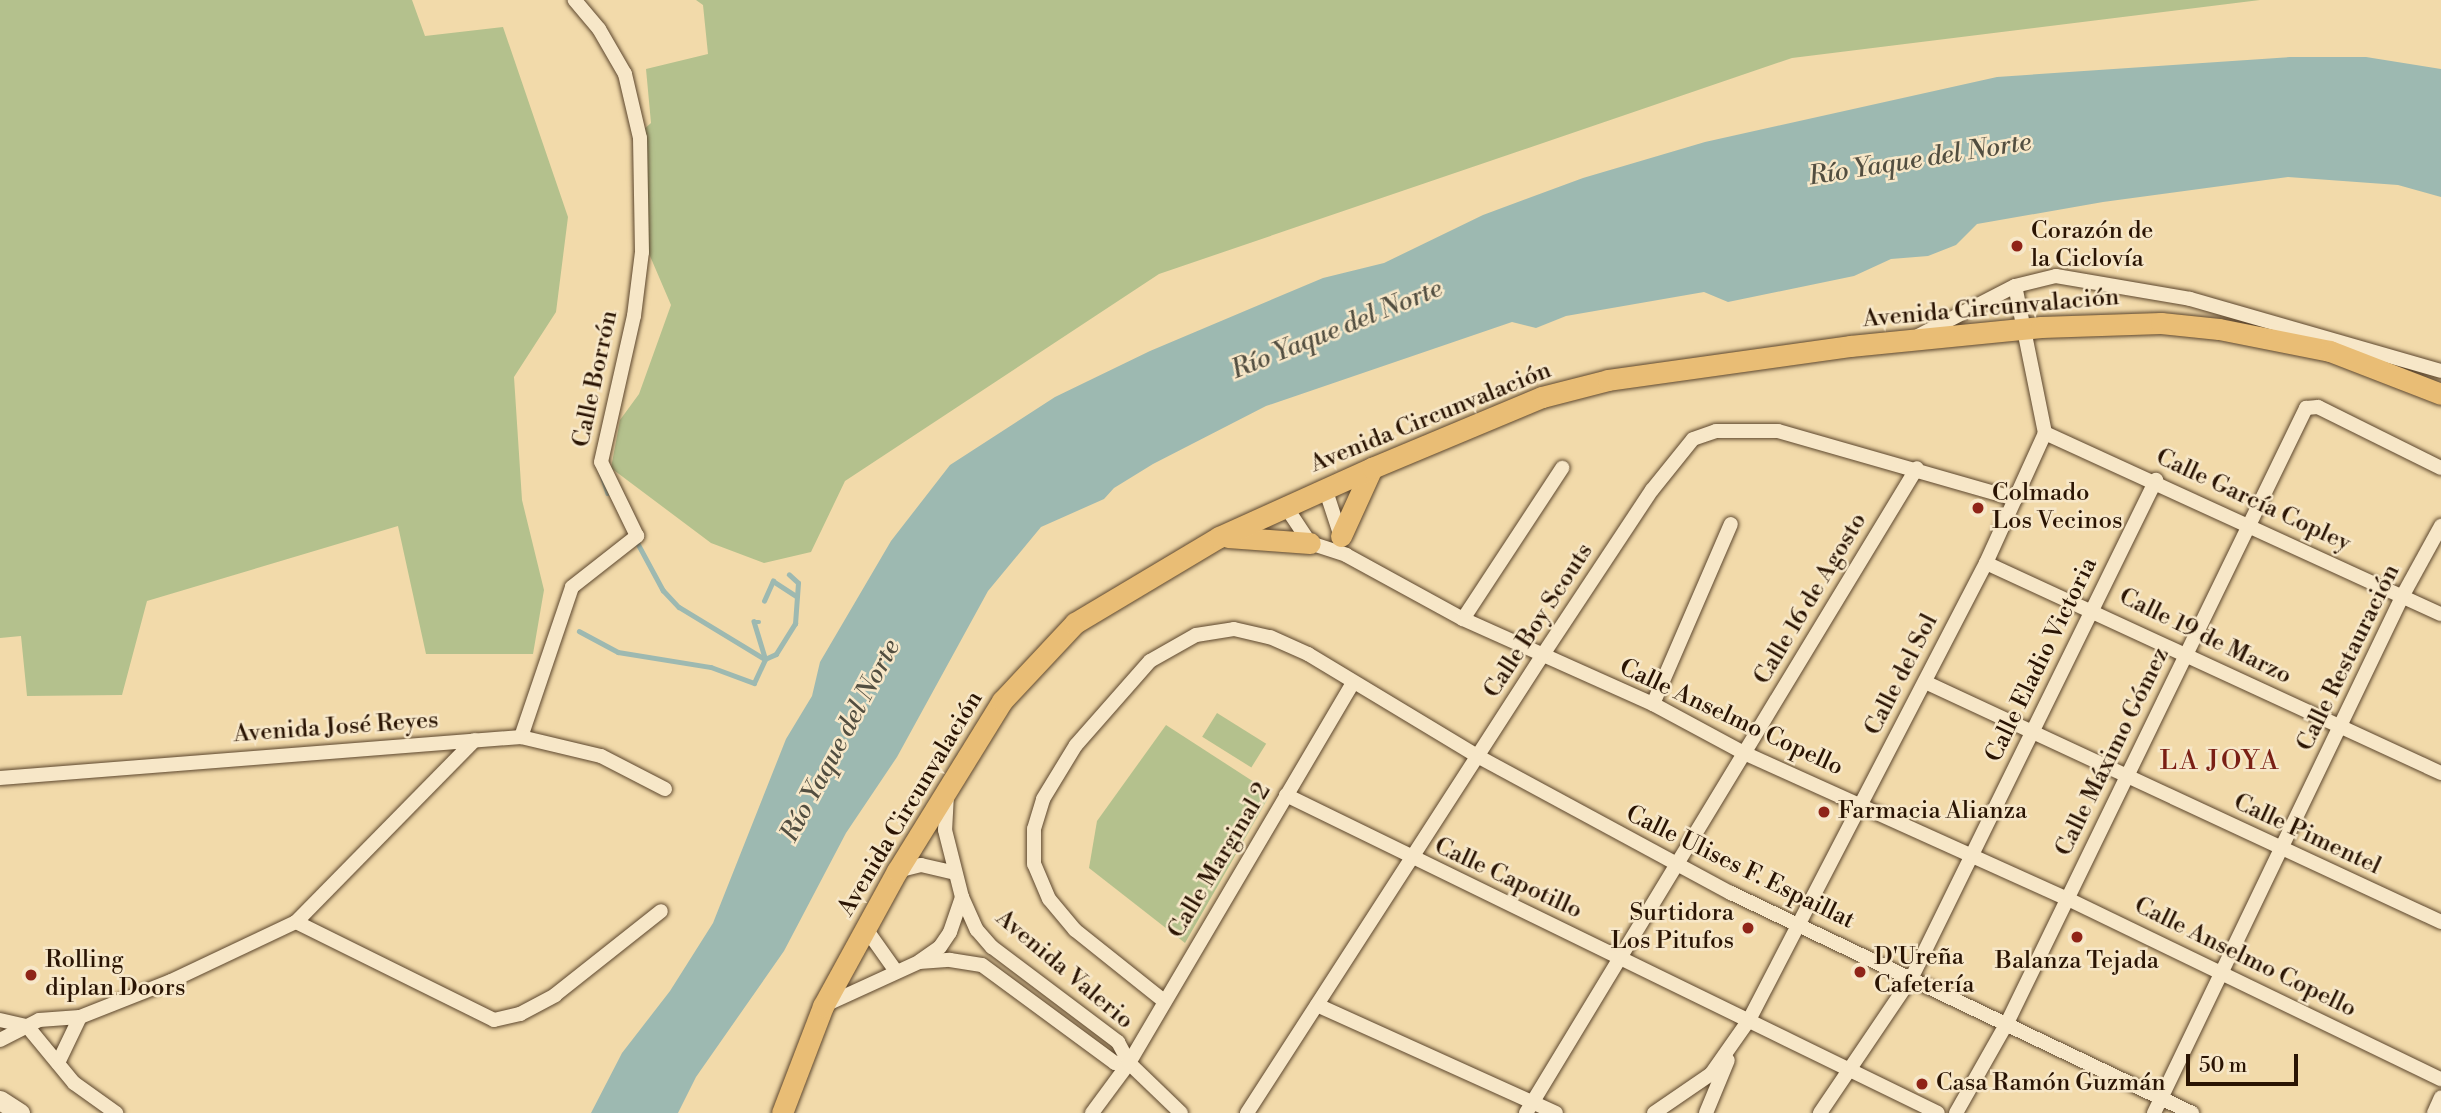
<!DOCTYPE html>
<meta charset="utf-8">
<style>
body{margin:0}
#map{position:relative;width:2441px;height:1113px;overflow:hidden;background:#f2daaa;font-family:"Libre Bodoni",serif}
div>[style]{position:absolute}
.green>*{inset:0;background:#b4c18d;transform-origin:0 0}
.water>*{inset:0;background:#9db9b1}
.stream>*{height:4.5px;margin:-2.25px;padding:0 2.25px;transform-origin:2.25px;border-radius:2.25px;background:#9db9b1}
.roads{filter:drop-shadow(0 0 2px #5c462d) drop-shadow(0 0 2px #5c462d)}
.street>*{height:14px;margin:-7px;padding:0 7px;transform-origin:7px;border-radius:7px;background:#f7e7c8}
.secondary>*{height:19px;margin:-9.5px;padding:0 9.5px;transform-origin:9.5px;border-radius:9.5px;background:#f7e7c8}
.primary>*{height:21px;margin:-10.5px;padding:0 10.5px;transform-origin:10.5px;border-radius:10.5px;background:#e9bd75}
.dots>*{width:19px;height:19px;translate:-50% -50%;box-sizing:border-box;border:4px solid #f7e7c8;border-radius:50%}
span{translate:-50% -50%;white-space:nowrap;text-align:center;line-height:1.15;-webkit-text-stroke:5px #f7e7c8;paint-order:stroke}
.poi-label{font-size:24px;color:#2a1403}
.left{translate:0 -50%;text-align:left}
.right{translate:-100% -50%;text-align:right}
.street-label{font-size:24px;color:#2a1403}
.water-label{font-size:26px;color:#524e40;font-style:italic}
.neighbourhood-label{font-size:26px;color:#7a1f14;letter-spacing:2px}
.scale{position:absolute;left:2186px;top:1054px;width:112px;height:32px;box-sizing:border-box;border:4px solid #2a1403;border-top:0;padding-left:9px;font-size:21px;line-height:24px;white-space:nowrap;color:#2a1403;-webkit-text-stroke:5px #f7e7c8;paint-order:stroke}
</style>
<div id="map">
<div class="green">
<div style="clip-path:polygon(0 0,412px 0,425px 36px,503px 27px,568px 217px,556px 312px,514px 377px,522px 500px,544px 590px,533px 654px,426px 654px,398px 526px,147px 601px,122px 695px,27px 696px,21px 636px,0 638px)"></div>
<div style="clip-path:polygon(696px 0,2260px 0,1792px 58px,1159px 274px,845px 481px,811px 552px,764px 563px,711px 543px,611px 468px,620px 420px,639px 394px,671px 305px,647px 249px,643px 130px,651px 123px,646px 69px,708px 54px,703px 5px)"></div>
<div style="left:1217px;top:713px;width:58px;height:28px;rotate:32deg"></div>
<div style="clip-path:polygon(1166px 725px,1271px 793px,1185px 943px,1089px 868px,1097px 821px)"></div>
</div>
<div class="water">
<div style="clip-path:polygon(2290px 57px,2366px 57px,2441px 69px,2441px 197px,2398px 185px,2288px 177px,2103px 202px,1977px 224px,1956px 245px,1928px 256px,1891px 259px,1854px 276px,1728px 302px,1704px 292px,1566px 316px,1536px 328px,1512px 322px,1266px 406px,1153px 464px,1114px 488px,1104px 499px,1041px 527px,988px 591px,897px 757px,846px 833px,784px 951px,696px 1077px,678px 1113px,591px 1113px,622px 1053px,670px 991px,713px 923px,786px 739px,812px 696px,820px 662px,891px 541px,950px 465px,1055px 397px,1150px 351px,1323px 278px,1384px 263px,1483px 215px,1583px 178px,1705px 142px,1997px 77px)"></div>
</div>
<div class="stream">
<div style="left:601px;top:472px;width:22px;rotate:72deg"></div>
<div style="left:636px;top:540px;width:57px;rotate:61.6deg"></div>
<div style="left:663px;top:590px;width:23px;rotate:47deg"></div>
<div style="left:679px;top:607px;width:100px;rotate:31.2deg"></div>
<div style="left:764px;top:601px;width:22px;rotate:-66deg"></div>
<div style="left:773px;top:581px;width:27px;rotate:33deg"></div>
<div style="left:579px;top:631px;width:44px;rotate:28.3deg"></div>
<div style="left:618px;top:652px;width:94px;rotate:9.2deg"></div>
<div style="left:711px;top:667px;width:46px;rotate:20.4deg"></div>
<div style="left:754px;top:683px;width:26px;rotate:-65deg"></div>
<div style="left:765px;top:659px;width:39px;rotate:-107deg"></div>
<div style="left:754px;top:622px;width:5px"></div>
<div style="left:765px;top:659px;width:12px;rotate:-24deg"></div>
<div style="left:776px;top:654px;width:36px;rotate:-58deg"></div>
<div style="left:795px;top:624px;width:41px;rotate:-85.8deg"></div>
<div style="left:798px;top:583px;width:12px;rotate:-138deg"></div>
</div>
<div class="roads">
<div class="street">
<div style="left:1918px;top:336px;width:109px;rotate:-27.3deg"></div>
<div style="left:2015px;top:286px;width:42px;rotate:-13.7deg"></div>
<div style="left:2056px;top:276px;width:136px;rotate:9.7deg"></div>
<div style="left:2190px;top:299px;width:261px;rotate:16deg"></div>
<div style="left:2045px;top:433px;width:435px;rotate:24.6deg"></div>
<div style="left:1325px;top:488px;width:52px;rotate:71.9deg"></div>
<div style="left:1286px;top:507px;width:43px;rotate:56.3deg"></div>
<div style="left:1310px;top:543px;width:38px;rotate:18deg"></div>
<div style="left:1346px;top:555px;width:133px;rotate:28.7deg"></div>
<div style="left:1463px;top:619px;width:208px;rotate:24.1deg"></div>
<div style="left:1653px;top:704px;width:103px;rotate:28.3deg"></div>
<div style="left:1744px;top:753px;width:355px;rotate:24.3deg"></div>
<div style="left:2068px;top:899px;width:414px;rotate:25.8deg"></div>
<div style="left:1986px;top:563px;width:501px;rotate:24.78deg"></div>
<div style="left:1463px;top:619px;width:181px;rotate:-56.7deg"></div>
<div style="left:1925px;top:682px;width:569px;rotate:24.94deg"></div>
<div style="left:1653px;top:704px;width:196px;rotate:-66.6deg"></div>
<div style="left:521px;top:737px;width:158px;rotate:-71.2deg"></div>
<div style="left:572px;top:587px;width:83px;rotate:-38.1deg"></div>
<div style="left:637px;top:536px;width:82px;rotate:-115.9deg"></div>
<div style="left:601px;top:462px;width:150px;rotate:-77.3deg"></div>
<div style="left:634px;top:316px;width:64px;rotate:-82.9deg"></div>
<div style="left:642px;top:252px;width:114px;rotate:-91deg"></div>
<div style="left:640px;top:138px;width:66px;rotate:-103.2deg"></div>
<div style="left:625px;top:74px;width:52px;rotate:-120deg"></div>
<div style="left:599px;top:29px;width:38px;rotate:-130deg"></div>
<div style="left:0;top:778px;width:523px;rotate:-4.5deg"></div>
<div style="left:521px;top:737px;width:82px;rotate:13.4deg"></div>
<div style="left:601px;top:756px;width:72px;rotate:27.3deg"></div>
<div style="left:947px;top:794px;width:36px;rotate:93deg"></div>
<div style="left:945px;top:830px;width:69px;rotate:75.8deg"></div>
<div style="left:962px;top:897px;width:36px;rotate:66deg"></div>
<div style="left:977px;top:930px;width:23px;rotate:49deg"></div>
<div style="left:992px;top:947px;width:158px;rotate:37deg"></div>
<div style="left:1118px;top:1042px;width:24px;rotate:62deg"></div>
<div style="left:1129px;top:1063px;width:72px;rotate:43.9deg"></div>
<div style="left:1286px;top:795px;width:725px;rotate:26deg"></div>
<div style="left:897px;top:871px;width:25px;rotate:-14deg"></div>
<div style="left:921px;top:865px;width:35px;rotate:13deg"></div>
<div style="left:296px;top:922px;width:221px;rotate:26.3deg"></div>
<div style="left:494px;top:1020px;width:27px;rotate:-13deg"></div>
<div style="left:520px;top:1014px;width:40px;rotate:-28deg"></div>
<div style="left:555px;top:995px;width:135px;rotate:-38.4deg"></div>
<div style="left:866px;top:929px;width:50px;rotate:54.7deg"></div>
<div style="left:920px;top:961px;width:24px;rotate:-35deg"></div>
<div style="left:940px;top:947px;width:18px;rotate:-56deg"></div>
<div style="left:950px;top:932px;width:37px;rotate:-71deg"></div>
<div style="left:1164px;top:1001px;width:114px;rotate:-141.4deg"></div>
<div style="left:1075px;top:930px;width:40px;rotate:-130deg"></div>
<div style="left:1049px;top:899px;width:38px;rotate:-113deg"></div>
<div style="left:1034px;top:864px;width:35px;rotate:-90deg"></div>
<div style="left:1034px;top:829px;width:31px;rotate:-73deg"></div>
<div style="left:1043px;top:799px;width:63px;rotate:-58.6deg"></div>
<div style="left:1076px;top:745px;width:112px;rotate:-48.6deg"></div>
<div style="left:1150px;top:661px;width:53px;rotate:-29.5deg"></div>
<div style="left:1196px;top:635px;width:38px;rotate:-9deg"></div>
<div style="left:1234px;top:629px;width:37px;rotate:13deg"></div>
<div style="left:1270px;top:637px;width:42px;rotate:24.1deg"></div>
<div style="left:1308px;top:654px;width:200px;rotate:31.1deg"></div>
<div style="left:1479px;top:757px;width:286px;rotate:28.4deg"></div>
<div style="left:1731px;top:893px;width:511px;rotate:25.51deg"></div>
<div style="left:1317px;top:1005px;width:262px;rotate:24.3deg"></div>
<div style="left:823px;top:1006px;width:106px;rotate:-24.6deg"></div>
<div style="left:919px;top:962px;width:31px;rotate:-4deg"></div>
<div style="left:950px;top:960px;width:32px;rotate:9deg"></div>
<div style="left:982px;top:965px;width:165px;rotate:36.4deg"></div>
<div style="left:1115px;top:1063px;width:14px"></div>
<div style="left:0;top:1020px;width:28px;rotate:13deg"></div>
<div style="left:27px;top:1026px;width:74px;rotate:50.5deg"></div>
<div style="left:74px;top:1083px;width:52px;rotate:35.5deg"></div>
<div style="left:0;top:1040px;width:44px;rotate:-27.1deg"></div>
<div style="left:39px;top:1020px;width:41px;rotate:-4.2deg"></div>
<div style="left:80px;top:1017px;width:98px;rotate:-21.6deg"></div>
<div style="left:171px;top:981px;width:138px;rotate:-25.3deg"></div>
<div style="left:296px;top:922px;width:255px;rotate:-45.5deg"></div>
<div style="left:58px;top:1063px;width:51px;rotate:-64.4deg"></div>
<div style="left:1092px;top:1113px;width:62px;rotate:-53.5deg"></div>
<div style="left:1129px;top:1063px;width:441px;rotate:-59.5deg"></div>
<div style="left:1247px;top:1113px;width:544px;rotate:-57.16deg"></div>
<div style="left:1542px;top:656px;width:199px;rotate:-56.5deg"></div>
<div style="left:1652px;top:490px;width:65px;rotate:-51.2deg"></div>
<div style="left:1693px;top:439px;width:24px;rotate:-19deg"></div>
<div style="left:1716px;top:431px;width:62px"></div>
<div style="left:1778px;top:431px;width:247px;rotate:16deg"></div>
<div style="left:1526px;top:1113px;width:754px;rotate:-58.78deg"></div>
<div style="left:1654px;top:1113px;width:69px;rotate:-34.4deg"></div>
<div style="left:1711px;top:1074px;width:66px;rotate:-54.9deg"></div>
<div style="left:1749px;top:1020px;width:515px;rotate:-62.59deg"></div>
<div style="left:1986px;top:563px;width:143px;rotate:-65.6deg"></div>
<div style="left:2045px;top:433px;width:150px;rotate:-101.5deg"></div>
<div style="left:1706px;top:1113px;width:57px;rotate:-67.5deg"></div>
<div style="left:1820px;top:1113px;width:164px;rotate:-55.9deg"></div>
<div style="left:1912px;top:977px;width:554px;rotate:-63.85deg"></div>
<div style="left:1956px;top:1113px;width:106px;rotate:-60.5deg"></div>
<div style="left:2008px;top:1021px;width:682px;rotate:-64.07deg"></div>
<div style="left:2306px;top:408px;width:12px;rotate:-5deg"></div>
<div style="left:2318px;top:407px;width:137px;rotate:26.4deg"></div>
<div style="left:2154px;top:1113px;width:575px;rotate:-64.33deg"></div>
<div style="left:2403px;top:595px;width:79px;rotate:-61.2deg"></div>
<div style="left:2434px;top:1113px;width:17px;rotate:-66deg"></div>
</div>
<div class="secondary">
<div style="left:0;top:1100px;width:24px;rotate:33deg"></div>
</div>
<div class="primary">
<div style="left:1341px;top:536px;width:75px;rotate:-65.5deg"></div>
<div style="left:1228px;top:537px;width:82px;rotate:4.2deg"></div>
<div style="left:782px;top:1113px;width:115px;rotate:-69deg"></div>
<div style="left:823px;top:1006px;width:154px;rotate:-61.3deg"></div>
<div style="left:897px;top:871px;width:200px;rotate:-58.3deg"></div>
<div style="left:1002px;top:701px;width:107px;rotate:-46.9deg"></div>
<div style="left:1075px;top:623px;width:168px;rotate:-30.8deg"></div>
<div style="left:1219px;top:537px;width:168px;rotate:-24.3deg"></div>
<div style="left:1372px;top:468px;width:184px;rotate:-22.7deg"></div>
<div style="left:1542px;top:397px;width:68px;rotate:-14.4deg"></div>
<div style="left:1608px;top:380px;width:244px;rotate:-8deg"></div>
<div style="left:1850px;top:346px;width:192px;rotate:-5.7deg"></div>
<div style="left:2041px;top:327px;width:120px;rotate:-1.9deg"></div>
<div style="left:2161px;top:323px;width:58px;rotate:5.9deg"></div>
<div style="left:2219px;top:329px;width:113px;rotate:11.2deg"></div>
<div style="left:2330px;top:351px;width:119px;rotate:21.2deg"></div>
</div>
</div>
<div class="dots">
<div style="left:2017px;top:246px;background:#8f2418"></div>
<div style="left:1978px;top:508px;background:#8f2418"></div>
<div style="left:1824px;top:812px;background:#8f2418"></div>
<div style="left:1748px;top:928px;background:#8f2418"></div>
<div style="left:2077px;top:937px;background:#8f2418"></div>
<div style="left:1860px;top:972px;background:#8f2418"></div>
<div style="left:31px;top:975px;background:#8f2418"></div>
<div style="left:1922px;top:1084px;background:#8f2418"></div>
</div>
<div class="poi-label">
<span class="left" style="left:2031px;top:246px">Corazón de<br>la Ciclovía</span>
<span class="left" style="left:1992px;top:508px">Colmado<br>Los Vecinos</span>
<span class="left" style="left:1838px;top:812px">Farmacia Alianza</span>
<span class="right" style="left:1734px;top:928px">Surtidora<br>Los Pitufos</span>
<span class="left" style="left:1874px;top:972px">D'Ureña<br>Cafetería</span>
<span class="left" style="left:45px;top:975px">Rolling<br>diplan Doors</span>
<span style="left:2077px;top:962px">Balanza Tejada</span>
<span class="left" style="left:1936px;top:1084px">Casa Ramón Guzmán</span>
</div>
<div class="street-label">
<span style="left:1991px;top:309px;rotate:-5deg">Avenida Circunvalación</span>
<span style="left:596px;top:379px;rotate:-78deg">Calle Borrón</span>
<span style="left:1431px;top:418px;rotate:-22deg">Avenida Circunvalación</span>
<span style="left:2253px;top:501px;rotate:25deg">Calle García Copley</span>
<span style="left:1811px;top:599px;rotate:-59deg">Calle 16 de Agosto</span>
<span style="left:1539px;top:621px;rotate:-57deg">Calle Boy Scouts</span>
<span style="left:2205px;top:637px;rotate:26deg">Calle 19 de Marzo</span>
<span style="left:2349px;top:658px;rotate:-64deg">Calle Restauración</span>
<span style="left:2042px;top:660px;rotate:-64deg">Calle Eladio Victoria</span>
<span style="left:1902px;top:675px;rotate:-63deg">Calle del Sol</span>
<span style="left:1731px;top:718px;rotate:25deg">Calle Anselmo Copello</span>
<span style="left:336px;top:728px;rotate:-4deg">Avenida José Reyes</span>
<span style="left:2113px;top:752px;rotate:-64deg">Calle Máximo Gómez</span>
<span style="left:911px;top:804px;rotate:-59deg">Avenida Circunvalación</span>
<span style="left:2307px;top:835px;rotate:25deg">Calle Pimentel</span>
<span style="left:1220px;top:861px;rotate:-59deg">Calle Marginal 2</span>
<span style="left:1740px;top:868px;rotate:26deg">Calle Ulises F. Espaillat</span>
<span style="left:1508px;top:879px;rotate:25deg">Calle Capotillo</span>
<span style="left:2245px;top:958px;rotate:26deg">Calle Anselmo Copello</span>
<span style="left:1064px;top:970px;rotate:40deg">Avenida Valerio</span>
</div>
<div class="water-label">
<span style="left:1920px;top:160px;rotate:-9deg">Río Yaque del Norte</span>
<span style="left:1337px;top:330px;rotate:-22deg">Río Yaque del Norte</span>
<span style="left:841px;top:741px;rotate:-62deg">Río Yaque del Norte</span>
</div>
<div class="neighbourhood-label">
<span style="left:2220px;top:762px">LA JOYA</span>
</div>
<div class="scale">50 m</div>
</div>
